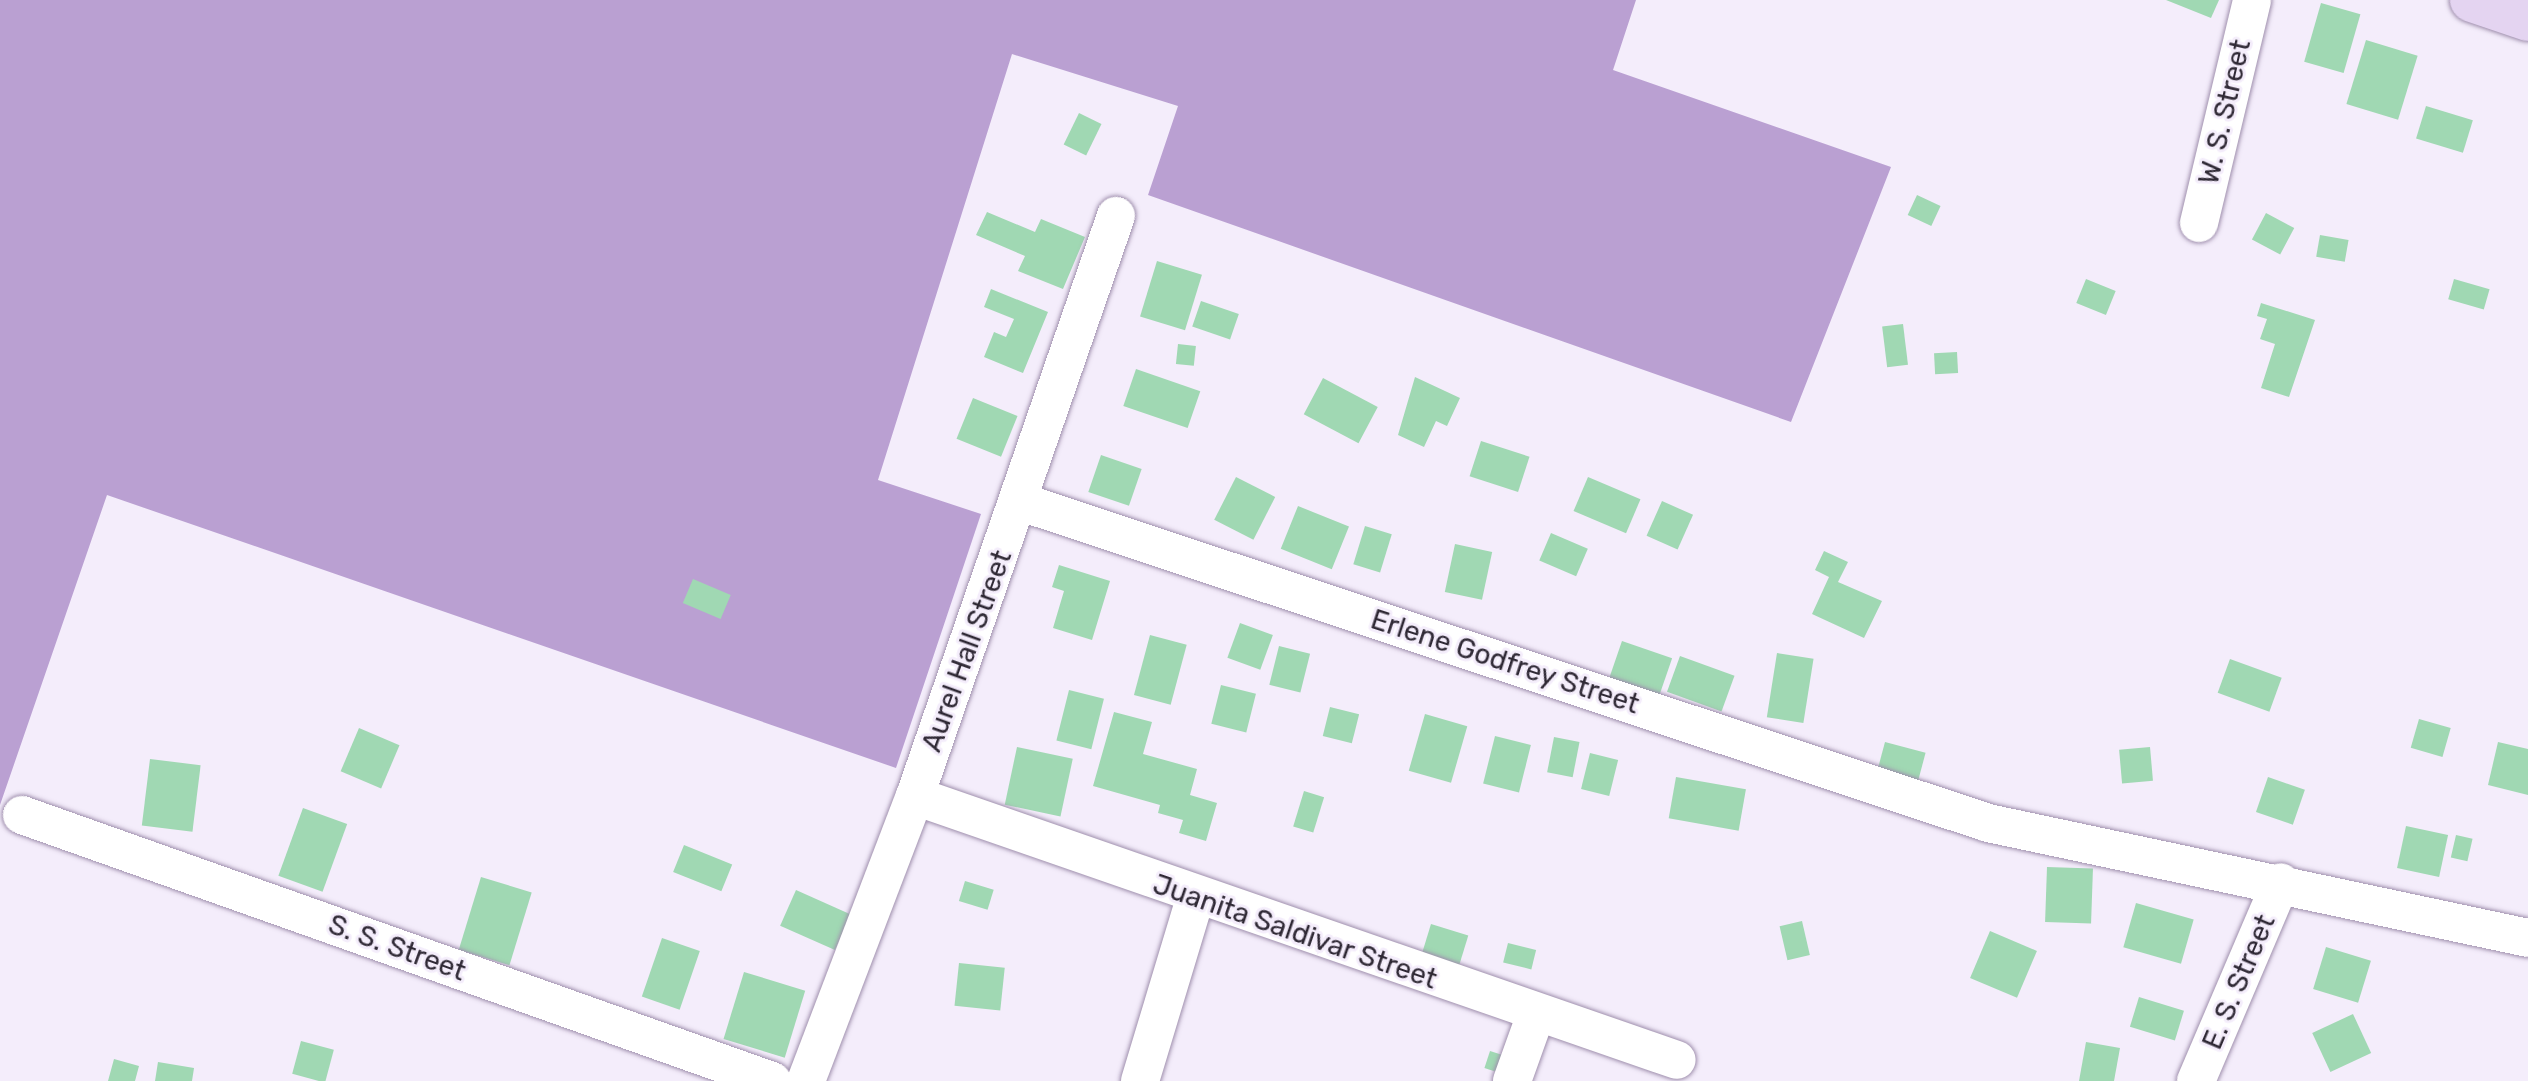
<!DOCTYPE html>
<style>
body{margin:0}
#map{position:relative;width:2528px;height:1081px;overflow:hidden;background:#f4edfb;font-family:Rubik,sans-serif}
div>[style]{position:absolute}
.forest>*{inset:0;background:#baa0d2}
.building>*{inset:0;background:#a0d8b3;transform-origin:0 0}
.roads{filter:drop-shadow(0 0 2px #9f8fad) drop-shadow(0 0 2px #9f8fad)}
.street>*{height:38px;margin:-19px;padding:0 19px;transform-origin:19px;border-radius:19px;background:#fff}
.secondary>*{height:44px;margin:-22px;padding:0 22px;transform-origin:22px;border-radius:22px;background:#e4d4f1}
span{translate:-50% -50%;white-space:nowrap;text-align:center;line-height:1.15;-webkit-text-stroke:6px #f4edfb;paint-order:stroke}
.street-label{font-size:28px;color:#2f2935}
</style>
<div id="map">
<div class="forest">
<div style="clip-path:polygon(0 0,1636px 0,1613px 70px,1891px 167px,1791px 422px,1148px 195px,1178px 106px,1012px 54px,878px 480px,981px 514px,896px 768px,107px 495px,0 805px)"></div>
</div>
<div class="building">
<div style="clip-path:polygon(2166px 0,2219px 0,2211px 18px)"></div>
<div style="left:2321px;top:3px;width:41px;height:61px;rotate:16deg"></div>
<div style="left:2366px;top:40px;width:54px;height:67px;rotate:17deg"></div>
<div style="left:2426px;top:106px;width:49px;height:34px;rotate:17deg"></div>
<div style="left:1079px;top:113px;width:25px;height:35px;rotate:26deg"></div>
<div style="left:1917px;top:195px;width:26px;height:22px;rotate:25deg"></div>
<div style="clip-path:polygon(987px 212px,1035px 232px,1041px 219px,1085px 237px,1063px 289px,1018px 271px,1025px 256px,976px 235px)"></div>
<div style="left:2266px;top:213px;width:32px;height:30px;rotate:28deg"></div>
<div style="left:2320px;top:235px;width:29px;height:22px;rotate:10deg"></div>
<div style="left:1157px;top:261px;width:47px;height:58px;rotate:17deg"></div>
<div style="left:2086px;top:279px;width:32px;height:26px;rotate:22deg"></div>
<div style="left:2454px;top:279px;width:37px;height:21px;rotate:16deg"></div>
<div style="clip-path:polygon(991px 289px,1048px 312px,1023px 373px,984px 357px,994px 332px,1006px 337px,1014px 319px,984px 307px)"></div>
<div style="left:1201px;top:301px;width:40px;height:27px;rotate:19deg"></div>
<div style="clip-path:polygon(2261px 303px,2315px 320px,2289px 397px,2261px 388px,2275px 344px,2260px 339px,2267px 319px,2257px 316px)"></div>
<div style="left:1903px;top:324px;width:41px;height:21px;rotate:83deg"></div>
<div style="left:1178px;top:344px;width:18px;height:20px;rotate:6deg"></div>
<div style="left:1957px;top:352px;width:21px;height:23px;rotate:87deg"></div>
<div style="left:1136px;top:369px;width:68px;height:39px;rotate:19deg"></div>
<div style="clip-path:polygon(1415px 377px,1460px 398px,1447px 426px,1436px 421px,1424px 447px,1398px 435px)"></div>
<div style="left:1323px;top:378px;width:62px;height:41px;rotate:28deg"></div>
<div style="left:973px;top:398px;width:48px;height:44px;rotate:22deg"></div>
<div style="left:1481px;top:441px;width:51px;height:37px;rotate:18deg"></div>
<div style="left:1101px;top:455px;width:43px;height:39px;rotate:19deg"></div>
<div style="left:1236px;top:477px;width:44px;height:48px;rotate:27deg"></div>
<div style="left:1588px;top:477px;width:57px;height:37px;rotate:23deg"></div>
<div style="left:1662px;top:501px;width:34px;height:38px;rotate:24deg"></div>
<div style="left:1298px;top:506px;width:55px;height:46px;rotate:22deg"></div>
<div style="left:1365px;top:526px;width:28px;height:40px;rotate:17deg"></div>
<div style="left:1551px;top:533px;width:40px;height:30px;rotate:23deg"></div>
<div style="left:1455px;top:544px;width:38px;height:49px;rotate:12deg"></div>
<div style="clip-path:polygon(1824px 551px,1848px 562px,1838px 582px,1882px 601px,1864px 638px,1812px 614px,1829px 577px,1815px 570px)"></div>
<div style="clip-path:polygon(1059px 565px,1110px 581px,1092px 640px,1053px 628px,1064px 591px,1052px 587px)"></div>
<div style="left:693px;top:579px;width:41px;height:26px;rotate:23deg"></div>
<div style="left:1240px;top:623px;width:35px;height:37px;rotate:20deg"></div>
<div style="left:1150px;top:635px;width:38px;height:62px;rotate:15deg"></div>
<div style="left:1622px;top:641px;width:53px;height:47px;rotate:19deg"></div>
<div style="left:1279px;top:646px;width:32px;height:40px;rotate:14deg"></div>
<div style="left:1777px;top:653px;width:37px;height:65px;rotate:9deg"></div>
<div style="left:1680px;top:656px;width:58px;height:38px;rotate:20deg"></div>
<div style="left:2230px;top:659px;width:55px;height:36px;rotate:20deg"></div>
<div style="left:1221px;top:685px;width:36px;height:40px;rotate:14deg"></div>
<div style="left:1069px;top:690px;width:36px;height:52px;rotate:14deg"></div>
<div style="left:1330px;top:707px;width:30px;height:30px;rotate:14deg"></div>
<div style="clip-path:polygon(1114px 712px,1152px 722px,1143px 754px,1197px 769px,1190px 795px,1217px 803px,1206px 841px,1179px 833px,1183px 820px,1158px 813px,1160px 805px,1093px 786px)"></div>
<div style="left:1425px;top:714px;width:44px;height:59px;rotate:16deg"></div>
<div style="left:2419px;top:719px;width:33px;height:30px;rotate:16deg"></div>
<div style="left:359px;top:728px;width:44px;height:47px;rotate:23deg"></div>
<div style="left:1495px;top:736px;width:37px;height:49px;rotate:14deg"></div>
<div style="left:1554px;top:737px;width:26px;height:36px;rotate:11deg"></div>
<div style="left:1885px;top:742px;width:42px;height:36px;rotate:15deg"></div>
<div style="clip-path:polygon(2498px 742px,2528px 749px,2528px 795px,2488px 785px)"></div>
<div style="left:1017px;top:747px;width:57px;height:59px;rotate:12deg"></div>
<div style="left:2150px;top:747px;width:34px;height:31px;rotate:85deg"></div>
<div style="left:1590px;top:753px;width:29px;height:37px;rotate:14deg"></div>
<div style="left:150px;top:759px;width:51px;height:67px;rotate:7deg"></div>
<div style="left:1676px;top:777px;width:71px;height:42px;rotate:10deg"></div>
<div style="left:2268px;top:777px;width:39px;height:37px;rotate:19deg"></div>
<div style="left:1304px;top:791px;width:21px;height:37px;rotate:17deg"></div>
<div style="left:303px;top:808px;width:47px;height:72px;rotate:20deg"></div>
<div style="left:2406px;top:826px;width:43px;height:43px;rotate:12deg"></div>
<div style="left:2456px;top:835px;width:17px;height:23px;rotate:13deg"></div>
<div style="left:684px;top:845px;width:52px;height:29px;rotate:22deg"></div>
<div style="left:2047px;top:867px;width:46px;height:55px;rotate:2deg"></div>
<div style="left:481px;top:877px;width:53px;height:76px;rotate:17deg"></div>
<div style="left:965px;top:881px;width:30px;height:21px;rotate:17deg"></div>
<div style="left:796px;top:890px;width:60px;height:39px;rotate:24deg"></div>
<div style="left:2136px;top:903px;width:60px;height:46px;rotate:16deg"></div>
<div style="left:1802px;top:921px;width:35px;height:23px;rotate:77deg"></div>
<div style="left:1431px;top:924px;width:39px;height:33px;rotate:17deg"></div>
<div style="left:1990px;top:931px;width:51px;height:51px;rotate:23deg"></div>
<div style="left:662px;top:938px;width:40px;height:62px;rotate:19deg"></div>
<div style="left:1508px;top:943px;width:29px;height:20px;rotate:14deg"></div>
<div style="left:2326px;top:947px;width:47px;height:44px;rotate:17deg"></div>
<div style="left:959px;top:963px;width:46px;height:43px;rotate:6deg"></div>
<div style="left:744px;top:972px;width:64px;height:70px;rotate:17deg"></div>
<div style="left:2139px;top:997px;width:47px;height:31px;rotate:17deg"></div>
<div style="left:2353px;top:1014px;width:43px;height:45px;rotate:65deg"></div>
<div style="left:301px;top:1041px;width:34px;height:34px;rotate:15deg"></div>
<div style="clip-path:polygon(2086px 1042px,2120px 1048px,2114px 1081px,2079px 1081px)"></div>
<div style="left:1490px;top:1051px;width:23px;height:18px;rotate:18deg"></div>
<div style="clip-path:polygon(114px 1059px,139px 1066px,135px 1081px,108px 1081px)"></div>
<div style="clip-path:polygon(158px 1062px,194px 1068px,192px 1081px,155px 1081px)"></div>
</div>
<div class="roads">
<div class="street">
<div style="left:2199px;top:223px;width:229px;rotate:-76.6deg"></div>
<div style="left:1021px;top:502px;width:1019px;rotate:18.36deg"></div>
<div style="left:1988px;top:823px;width:552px;rotate:12.02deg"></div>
<div style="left:915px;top:796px;width:806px;rotate:19.11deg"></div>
<div style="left:22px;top:815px;width:796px;rotate:19.53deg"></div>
<div style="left:806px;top:1081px;width:305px;rotate:-69.1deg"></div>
<div style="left:915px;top:796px;width:614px;rotate:-70.89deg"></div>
<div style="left:1140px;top:1081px;width:190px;rotate:-73.2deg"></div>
<div style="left:1512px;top:1081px;width:71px;rotate:-70.3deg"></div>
<div style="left:2196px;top:1081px;width:216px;rotate:-66.9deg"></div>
</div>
<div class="secondary">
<div style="left:2472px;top:0;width:59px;rotate:18.7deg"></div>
</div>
</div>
<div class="street-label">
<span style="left:2225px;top:112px;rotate:-77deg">W. S. Street</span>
<span style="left:967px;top:651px;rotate:-70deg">Aurel Hall Street</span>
<span style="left:1505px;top:662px;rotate:18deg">Erlene Godfrey Street</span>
<span style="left:1295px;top:932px;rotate:19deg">Juanita Saldivar Street</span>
<span style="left:397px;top:948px;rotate:20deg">S. S. Street</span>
<span style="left:2239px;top:982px;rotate:-67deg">E. S. Street</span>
</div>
</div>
